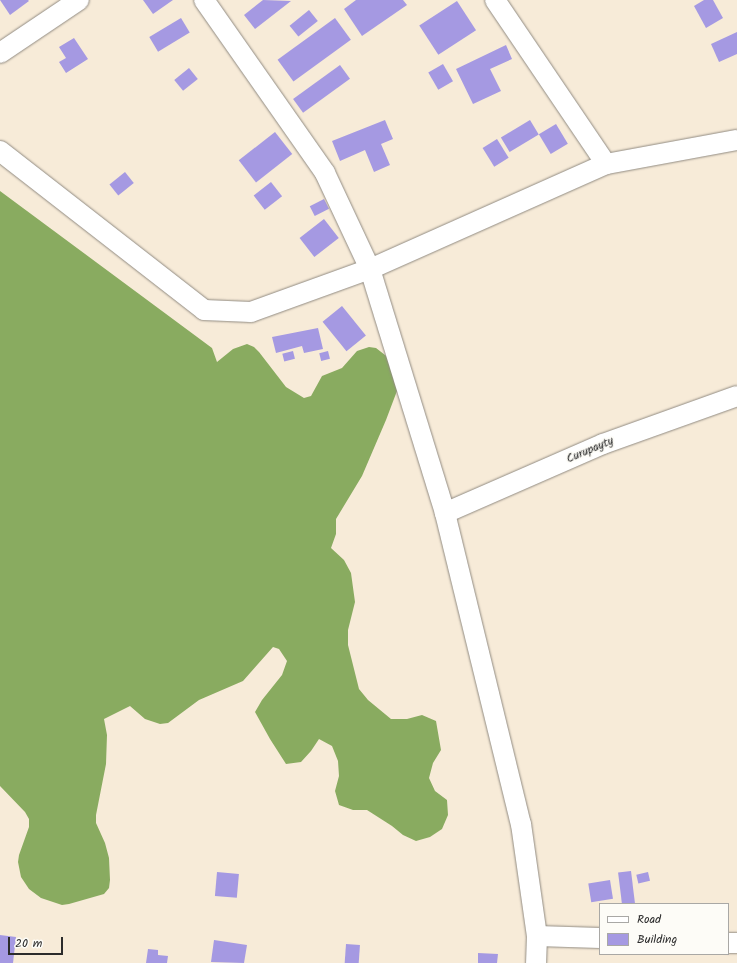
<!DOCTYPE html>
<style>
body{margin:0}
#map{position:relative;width:737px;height:963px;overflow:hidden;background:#f7ebd8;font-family:Kalam,sans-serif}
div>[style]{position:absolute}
.forest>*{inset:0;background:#89ab60}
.building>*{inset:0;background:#a599e2;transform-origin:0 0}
.roads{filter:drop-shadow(0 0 1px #918b82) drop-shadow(0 0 1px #918b82)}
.minor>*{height:20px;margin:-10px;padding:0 10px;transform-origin:10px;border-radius:10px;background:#fff}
span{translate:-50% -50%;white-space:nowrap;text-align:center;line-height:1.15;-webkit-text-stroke:3.5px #fdfcf7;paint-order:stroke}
.street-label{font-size:12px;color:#2b2b2b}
.legend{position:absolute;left:599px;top:903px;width:130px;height:52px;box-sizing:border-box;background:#fdfcf7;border:1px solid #a9a8a5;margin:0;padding:5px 7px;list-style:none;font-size:12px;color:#2b2b2b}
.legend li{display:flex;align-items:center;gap:8px;height:20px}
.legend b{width:20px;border:1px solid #a9a8a5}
.scale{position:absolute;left:8px;top:937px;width:55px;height:18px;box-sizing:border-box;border:2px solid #2b2b2b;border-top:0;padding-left:5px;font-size:12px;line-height:14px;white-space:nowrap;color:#2b2b2b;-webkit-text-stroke:3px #fdfcf7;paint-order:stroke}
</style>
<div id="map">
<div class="forest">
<div style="clip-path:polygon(0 191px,212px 348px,217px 362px,233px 349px,247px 344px,254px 347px,259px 352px,286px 387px,304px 398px,311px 396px,322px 376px,342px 368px,357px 351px,369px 347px,376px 348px,394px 362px,400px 383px,386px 420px,362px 476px,336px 519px,336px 534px,331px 548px,344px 560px,351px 573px,355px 602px,348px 630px,348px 645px,359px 689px,368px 700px,391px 719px,407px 719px,422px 715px,436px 721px,441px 750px,433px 763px,429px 778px,435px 791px,447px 800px,448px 815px,442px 829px,430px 837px,416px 841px,403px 835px,392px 826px,367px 810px,353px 810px,339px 805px,335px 791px,339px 776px,338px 761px,332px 746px,319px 739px,311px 751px,301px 762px,286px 764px,270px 739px,255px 712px,262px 700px,282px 675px,287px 661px,279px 649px,273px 647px,243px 681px,199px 700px,168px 723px,160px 724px,145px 719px,130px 706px,104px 719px,107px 735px,106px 764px,96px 815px,96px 823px,105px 843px,109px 858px,110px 880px,109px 888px,104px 894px,69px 904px,62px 905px,41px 898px,29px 889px,21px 877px,18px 862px,19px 855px,29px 827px,29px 819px,25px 812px,0 786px)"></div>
</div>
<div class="building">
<div style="clip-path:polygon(0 0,28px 0,29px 1px,10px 15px)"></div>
<div style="clip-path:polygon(143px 0,173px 0,153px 14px)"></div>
<div style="clip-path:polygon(263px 0,291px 1px,255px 29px,244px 15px)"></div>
<div style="clip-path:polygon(356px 0,403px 0,407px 5px,362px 36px,344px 9px)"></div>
<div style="clip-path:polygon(704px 0,713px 0,723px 18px,706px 28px,694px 6px)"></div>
<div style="left:457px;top:1px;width:35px;height:45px;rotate:57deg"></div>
<div style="left:309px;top:10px;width:14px;height:25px;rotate:51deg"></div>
<div style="left:181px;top:18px;width:17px;height:37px;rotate:59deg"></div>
<div style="left:335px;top:18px;width:27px;height:71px;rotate:54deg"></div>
<div style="clip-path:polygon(737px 32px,737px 54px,719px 62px,711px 44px)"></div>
<div style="clip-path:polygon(74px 38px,88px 59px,66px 73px,59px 62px,66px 58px,59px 47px)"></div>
<div style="clip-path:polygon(506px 45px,512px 59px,490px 69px,501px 91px,473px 104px,456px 69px)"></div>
<div style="left:443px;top:64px;width:20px;height:17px;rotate:60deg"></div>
<div style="left:340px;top:65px;width:17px;height:58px;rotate:54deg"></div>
<div style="left:189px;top:68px;width:14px;height:19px;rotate:51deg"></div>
<div style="clip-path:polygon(385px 120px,393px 139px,381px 144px,390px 165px,374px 172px,365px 150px,340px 161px,332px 141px)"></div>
<div style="left:530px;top:120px;width:17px;height:34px;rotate:59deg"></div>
<div style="left:556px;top:124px;width:23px;height:20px;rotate:59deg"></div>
<div style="left:275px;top:132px;width:28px;height:46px;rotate:52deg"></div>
<div style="left:497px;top:139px;width:22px;height:17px;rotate:58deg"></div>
<div style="left:125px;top:172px;width:14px;height:20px;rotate:51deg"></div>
<div style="left:271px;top:182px;width:18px;height:22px;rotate:52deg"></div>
<div style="left:324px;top:199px;width:11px;height:16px;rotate:63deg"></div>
<div style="left:324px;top:219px;width:24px;height:31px;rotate:52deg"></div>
<div style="left:342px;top:306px;width:38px;height:25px;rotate:51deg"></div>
<div style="clip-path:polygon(318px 328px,323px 349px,304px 353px,302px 346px,276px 353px,272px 337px)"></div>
<div style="left:293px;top:351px;width:8px;height:11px;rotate:76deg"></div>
<div style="left:328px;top:351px;width:8px;height:9px;rotate:76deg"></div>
<div style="left:631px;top:871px;width:33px;height:13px;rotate:83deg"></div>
<div style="left:217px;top:872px;width:22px;height:24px;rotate:5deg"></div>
<div style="left:648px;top:872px;width:9px;height:12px;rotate:77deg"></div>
<div style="left:610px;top:880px;width:19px;height:22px;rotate:81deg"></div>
<div style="clip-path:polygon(0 935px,16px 937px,13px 963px,0 963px)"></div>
<div style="clip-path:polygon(214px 940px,247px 945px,244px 963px,211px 962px)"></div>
<div style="left:346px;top:944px;width:14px;height:19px;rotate:4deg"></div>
<div style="clip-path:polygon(148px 949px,158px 950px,158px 955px,168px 956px,167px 963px,146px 963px)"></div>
<div style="clip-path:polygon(478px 953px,498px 954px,497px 963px,478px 963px)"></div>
</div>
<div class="roads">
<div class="minor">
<div style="left:204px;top:0;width:211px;rotate:55deg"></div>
<div style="left:325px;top:173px;width:106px;rotate:64.9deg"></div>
<div style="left:370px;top:269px;width:255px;rotate:72.9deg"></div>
<div style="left:445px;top:513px;width:320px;rotate:76.3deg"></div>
<div style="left:521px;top:824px;width:113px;rotate:81.9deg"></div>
<div style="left:537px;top:936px;width:27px;rotate:92deg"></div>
<div style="left:495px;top:0;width:198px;rotate:55.9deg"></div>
<div style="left:0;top:53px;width:95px;rotate:-33.9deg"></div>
<div style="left:0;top:151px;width:259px;rotate:37.9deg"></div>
<div style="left:204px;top:310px;width:47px;rotate:2.4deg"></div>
<div style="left:251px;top:312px;width:127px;rotate:-19.9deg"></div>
<div style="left:370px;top:269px;width:258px;rotate:-24deg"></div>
<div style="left:606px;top:164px;width:133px;rotate:-10.4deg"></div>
<div style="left:445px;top:513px;width:172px;rotate:-23.6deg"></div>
<div style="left:603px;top:444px;width:142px;rotate:-19.7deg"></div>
<div style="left:537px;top:936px;width:63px;rotate:1.8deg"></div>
<div style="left:728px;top:943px;width:9px"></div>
</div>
</div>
<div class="street-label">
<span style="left:590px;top:450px;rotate:-23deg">Curupayty</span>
</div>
<ul class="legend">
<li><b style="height:5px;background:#fff"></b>Road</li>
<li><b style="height:11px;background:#a599e2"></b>Building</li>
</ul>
<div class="scale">20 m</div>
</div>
